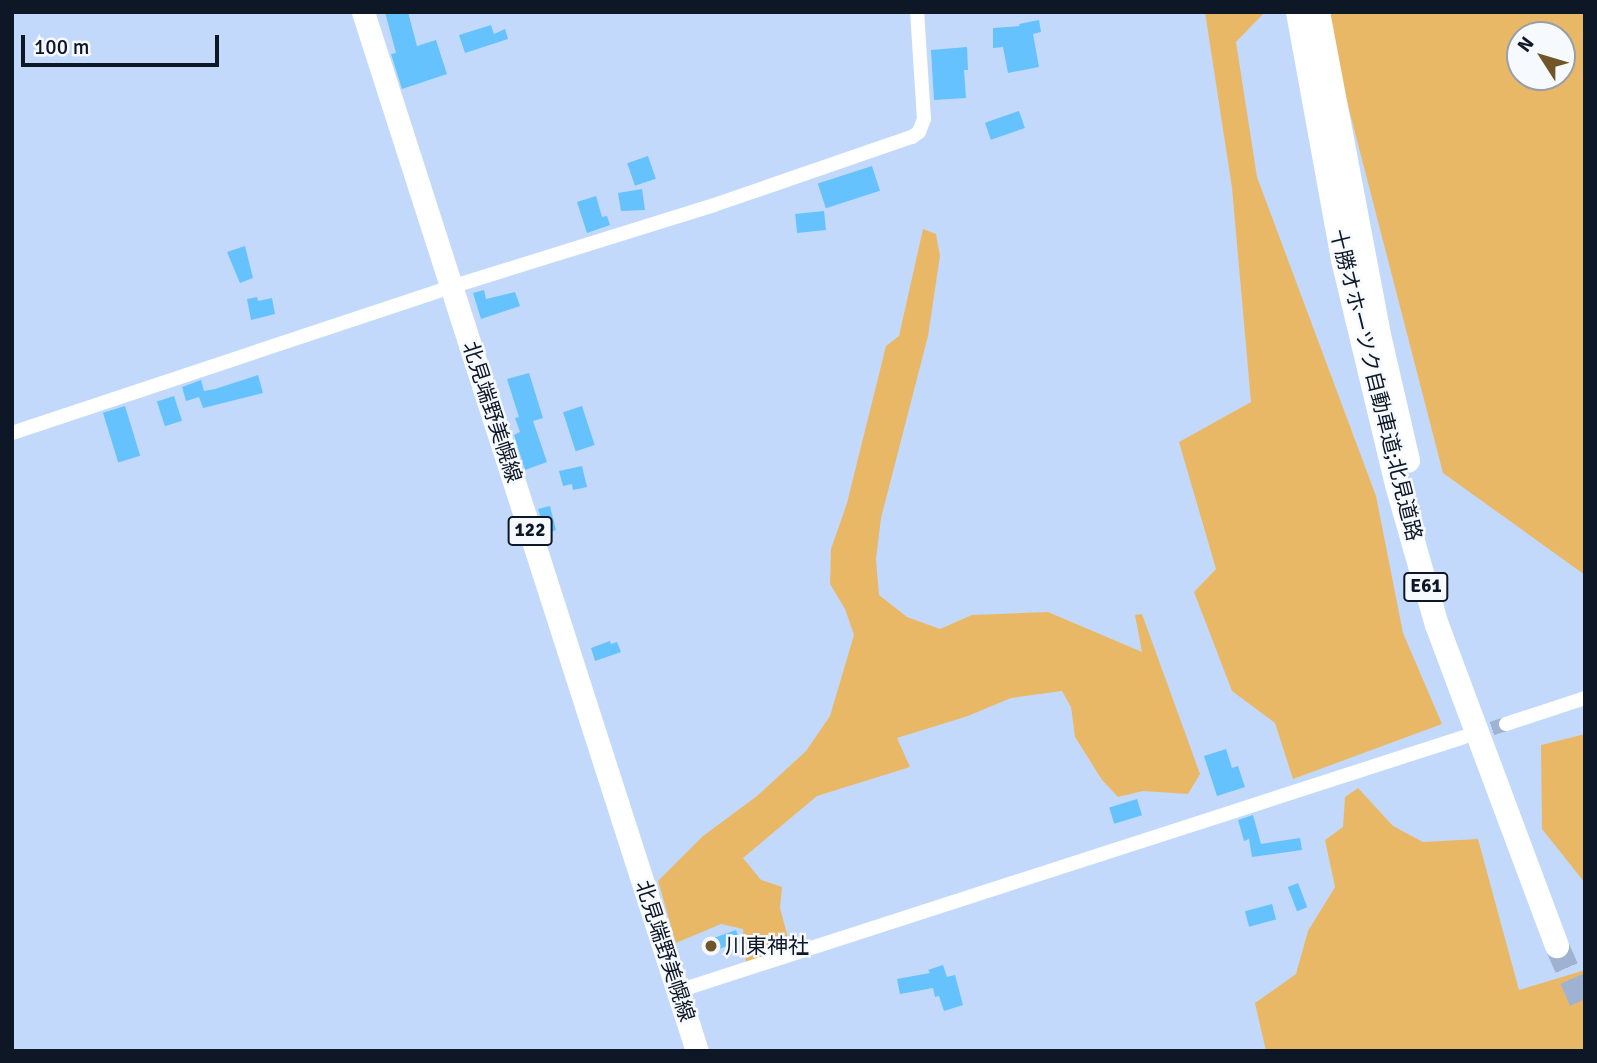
<!DOCTYPE html>
<meta charset="utf-8">
<style>
body{margin:0}
#map{position:relative;width:1597px;height:1063px;overflow:hidden;background:#c3d9fc;font-family:Signika,"Noto Sans JP",sans-serif}
div>[style]{position:absolute}
.green>*{inset:0;background:#e9b866}
.building>*{inset:0;background:#65c2fd;transform-origin:0 0}
.minor-tunnel>*{height:14px;margin-top:-7px;transform-origin:0;background:repeating-linear-gradient(90deg,#9fb2d1 0 14px,transparent 0 21px)}
.motorway-tunnel>*{height:24px;margin-top:-12px;transform-origin:0;background:repeating-linear-gradient(90deg,#9fb2d1 0 24px,transparent 0 36px)}
.minor>*{height:14px;margin:-7px;padding:0 7px;transform-origin:7px;border-radius:7px;background:#fff}
.primary>*{height:23px;margin:-11.5px;padding:0 11.5px;transform-origin:11.5px;border-radius:11.5px;background:#fff}
.motorway>*{height:24px;margin:-12px;padding:0 12px;transform-origin:12px;border-radius:12px;background:#fff}
.dots>*{width:19px;height:19px;translate:-50% -50%;box-sizing:border-box;border:4px solid #f6f9fd;border-radius:50%}
span{translate:-50% -50%;white-space:nowrap;text-align:center;line-height:1.15;-webkit-text-stroke:5px #f6f9fd;paint-order:stroke}
.shield-label span{padding:2px 5px;background:#f6f9fd;border:2px solid;border-radius:5px;-webkit-text-stroke-width:0}
.shield-label{font-size:19px;color:#0d1726;font-weight:700}
.street-label{font-size:21px;color:#0d1726}
.poi-label{font-size:21px;color:#0d1726}
.left{translate:0 -50%;text-align:left}
.frame{position:absolute;inset:0;border:14px solid #0d1726;pointer-events:none}
.north{position:absolute;left:1506px;top:21px;width:70px;height:70px;box-sizing:border-box;background:#f6f9fd;border:2px solid #999fa7;border-radius:50%;rotate:307deg;font-size:19px;font-weight:700;line-height:28px;text-align:center;color:#0d1726}
.north::after{content:'';display:block;margin:auto;width:24px;height:32px;background:#715629;clip-path:polygon(50% 0,100% 100%,50% 72%,0 100%)}
.scale{position:absolute;left:21px;top:35px;width:198px;height:32px;box-sizing:border-box;border:4px solid #0d1726;border-top:0;padding-left:9px;font-size:21px;line-height:24px;white-space:nowrap;color:#0d1726;-webkit-text-stroke:5px #f6f9fd;paint-order:stroke}
</style>
<div id="map">
<div class="green">
<div style="clip-path:polygon(1205px 12px,1265px 12px,1236px 42px,1257px 177px,1376px 496px,1403px 633px,1442px 724px,1293px 779px,1275px 723px,1232px 691px,1194px 592px,1216px 569px,1179px 442px,1251px 402px,1232px 188px)"></div>
<div style="clip-path:polygon(evenodd,1330px 12px,1585px 12px,1585px 575px,1443px 473px,1336px 59px,1330px 12px,1520px 35px,1562px 35px,1562px 77px,1520px 77px,1520px 35px)"></div>
<div style="clip-path:polygon(923px 229px,936px 234px,940px 256px,928px 336px,881px 518px,876px 559px,879px 595px,907px 617px,940px 629px,972px 615px,1048px 612px,1142px 652px,1135px 615px,1142px 614px,1200px 774px,1188px 794px,1143px 791px,1118px 797px,1102px 780px,1075px 737px,1071px 707px,1062px 691px,1011px 698px,968px 716px,897px 738px,910px 767px,817px 796px,743px 858px,761px 880px,782px 887px,780px 908px,790px 945px,746px 963px,743px 929px,721px 924px,676px 943px,658px 881px,703px 836px,757px 796px,806px 751px,830px 716px,854px 635px,845px 609px,830px 584px,831px 549px,847px 503px,886px 346px,899px 336px)"></div>
<div style="clip-path:polygon(1585px 734px,1585px 883px,1542px 829px,1541px 745px)"></div>
<div style="clip-path:polygon(1358px 788px,1393px 826px,1423px 842px,1478px 839px,1519px 990px,1585px 970px,1585px 1051px,1266px 1051px,1255px 1003px,1296px 974px,1308px 931px,1335px 887px,1325px 840px,1343px 827px,1345px 797px)"></div>
</div>
<div class="building">
<div style="clip-path:polygon(385px 12px,408px 12px,417px 46px,436px 40px,447px 74px,402px 89px,391px 54px,396px 53px)"></div>
<div style="clip-path:polygon(1039px 20px,1041px 32px,1033px 34px,1039px 67px,1008px 73px,1003px 47px,993px 48px,993px 28px,1020px 26px,1019px 24px)"></div>
<div style="clip-path:polygon(491px 25px,494px 34px,505px 29px,508px 39px,465px 53px,459px 35px)"></div>
<div style="clip-path:polygon(967px 47px,968px 70px,964px 70px,966px 98px,934px 100px,931px 50px)"></div>
<div style="left:1019px;top:111px;width:18px;height:36px;rotate:71deg"></div>
<div style="left:648px;top:156px;width:24px;height:22px;rotate:71deg"></div>
<div style="left:872px;top:166px;width:26px;height:57px;rotate:72deg"></div>
<div style="clip-path:polygon(642px 189px,645px 210px,621px 211px,618px 193px)"></div>
<div style="clip-path:polygon(596px 196px,602px 217px,607px 216px,610px 225px,587px 233px,577px 202px)"></div>
<div style="left:824px;top:211px;width:19px;height:29px;rotate:84deg"></div>
<div style="clip-path:polygon(245px 246px,253px 278px,240px 283px,227px 252px)"></div>
<div style="clip-path:polygon(484px 290px,486px 299px,515px 292px,520px 306px,481px 319px,473px 293px)"></div>
<div style="clip-path:polygon(257px 297px,258px 301px,272px 298px,275px 314px,251px 320px,247px 299px)"></div>
<div style="clip-path:polygon(529px 373px,543px 418px,533px 421px,547px 462px,525px 470px,514px 435px,520px 432px,515px 418px,519px 417px,507px 379px)"></div>
<div style="clip-path:polygon(258px 375px,263px 393px,203px 408px,199px 397px,186px 401px,182px 387px,201px 380px,204px 391px,215px 389px)"></div>
<div style="left:174px;top:396px;width:26px;height:18px;rotate:72deg"></div>
<div style="left:125px;top:406px;width:52px;height:23px;rotate:73deg"></div>
<div style="left:582px;top:406px;width:41px;height:20px;rotate:72deg"></div>
<div style="clip-path:polygon(582px 466px,587px 487px,573px 490px,572px 484px,563px 486px,559px 471px)"></div>
<div style="clip-path:polygon(550px 506px,556px 530px,546px 534px,538px 509px)"></div>
<div style="clip-path:polygon(610px 641px,611px 644px,617px 642px,621px 652px,595px 661px,591px 648px)"></div>
<div style="clip-path:polygon(1226px 749px,1232px 768px,1238px 766px,1245px 787px,1217px 796px,1204px 756px)"></div>
<div style="left:1137px;top:799px;width:17px;height:29px;rotate:73deg"></div>
<div style="clip-path:polygon(1253px 815px,1261px 844px,1300px 838px,1302px 850px,1252px 857px,1249px 839px,1244px 841px,1238px 820px)"></div>
<div style="left:1298px;top:883px;width:26px;height:11px;rotate:69deg"></div>
<div style="left:1272px;top:904px;width:16px;height:28px;rotate:75deg"></div>
<div style="left:736px;top:930px;width:12px;height:23px;rotate:70deg"></div>
<div style="clip-path:polygon(943px 965px,947px 977px,955px 975px,963px 1005px,944px 1011px,939px 996px,935px 997px,933px 988px,900px 994px,897px 979px,930px 973px,928px 970px)"></div>
</div>
<div class="minor-tunnel">
<div style="left:1472px;top:735px;width:36px;rotate:-18deg"></div>
</div>
<div class="motorway-tunnel">
<div style="left:1557px;top:946px;width:70px;rotate:66.4deg"></div>
</div>
<div class="minor">
<div style="left:12px;top:433px;width:463px;rotate:-18.4deg"></div>
<div style="left:451px;top:287px;width:275px;rotate:-17.3deg"></div>
<div style="left:714px;top:205px;width:209px;rotate:-19deg"></div>
<div style="left:912px;top:137px;width:9px;rotate:-36deg"></div>
<div style="left:919px;top:132px;width:14px;rotate:-69deg"></div>
<div style="left:924px;top:119px;width:107px;rotate:-93.7deg"></div>
<div style="left:1506px;top:724px;width:83px;rotate:-18.2deg"></div>
<div style="left:678px;top:991px;width:826px;rotate:-17.91deg"></div>
</div>
<div class="primary">
<div style="left:363px;top:12px;width:1091px;rotate:72.18deg"></div>
</div>
<div class="motorway">
<div style="left:1298px;top:12px;width:252px;rotate:79.7deg"></div>
<div style="left:1343px;top:260px;width:231px;rotate:76.5deg"></div>
<div style="left:1397px;top:485px;width:146px;rotate:74.1deg"></div>
<div style="left:1437px;top:625px;width:343px;rotate:69.5deg"></div>
<div style="left:1318px;top:12px;width:329px;rotate:79.3deg"></div>
<div style="left:1379px;top:335px;width:129px;rotate:77deg"></div>
</div>
<div class="dots">
<div style="left:711px;top:946px;background:#715629"></div>
</div>
<div class="shield-label">
<span style="left:530px;top:531px">122</span>
<span style="left:1426px;top:587px">E61</span>
</div>
<div class="street-label">
<span style="left:1376px;top:385px;rotate:76deg">十勝オホーツク自動車道;北見道路</span>
<span style="left:492px;top:412px;rotate:72deg">北見端野美幌線</span>
<span style="left:665px;top:951px;rotate:72deg">北見端野美幌線</span>
</div>
<div class="poi-label">
<span class="left" style="left:725px;top:946px">川東神社</span>
</div>
<div class="frame"></div>
<div class="north">N</div>
<div class="scale">100 m</div>
</div>
